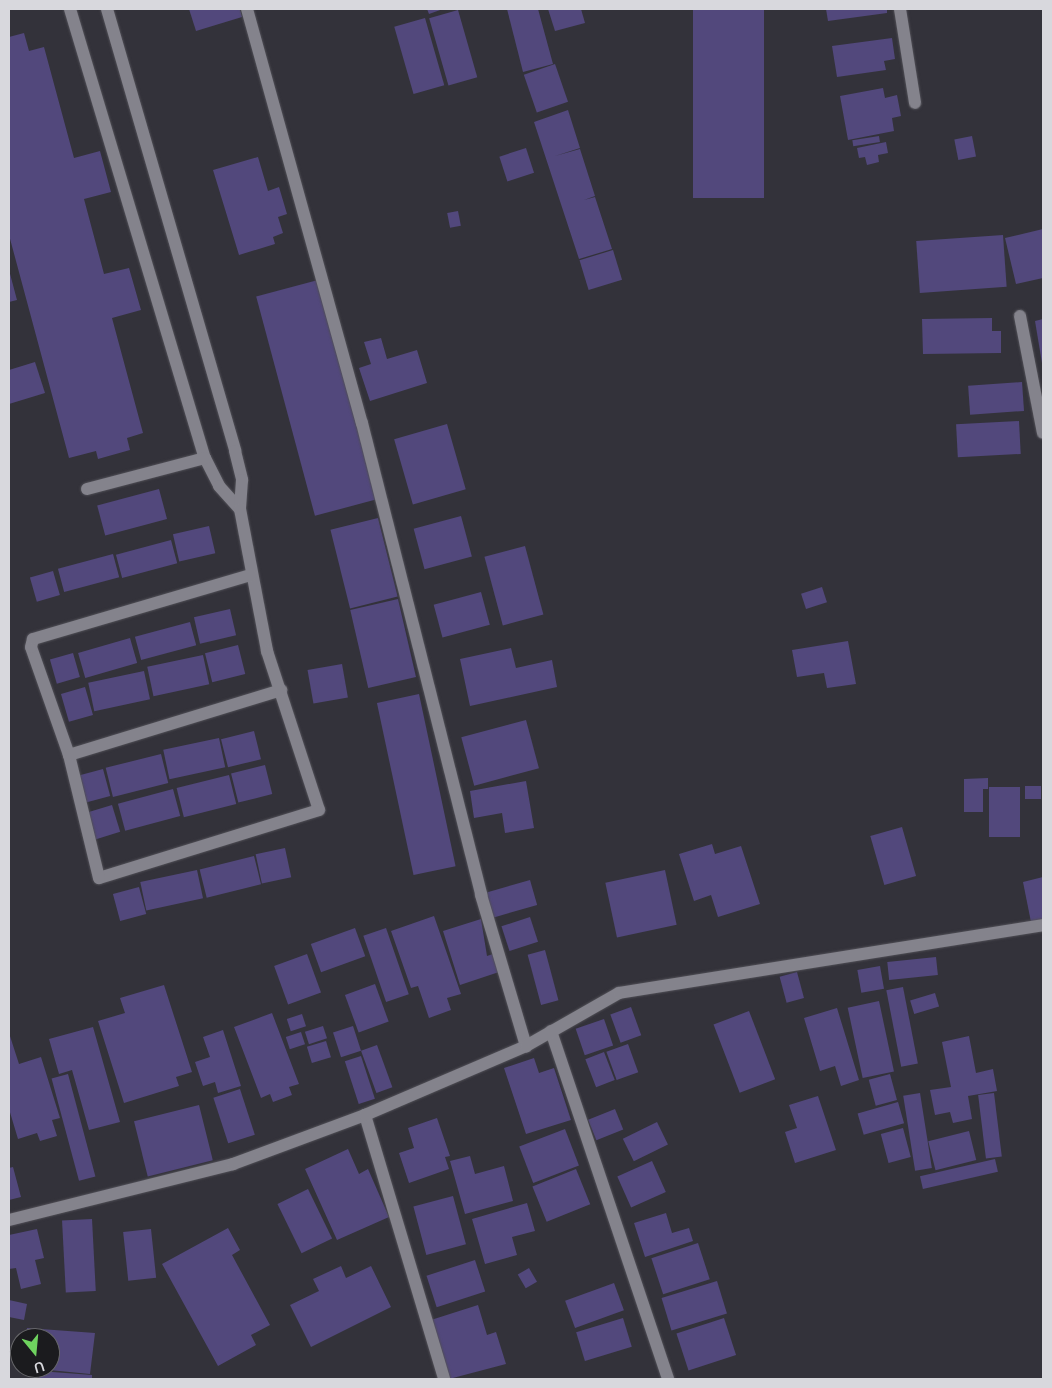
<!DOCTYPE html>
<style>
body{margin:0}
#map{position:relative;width:1052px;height:1388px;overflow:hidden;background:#33323a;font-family:"Nunito Sans",sans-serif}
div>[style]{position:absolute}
.building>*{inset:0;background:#52487c;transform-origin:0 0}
.roads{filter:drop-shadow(0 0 1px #504f56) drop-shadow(0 0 1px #504f56)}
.minor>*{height:12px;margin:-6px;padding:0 6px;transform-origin:6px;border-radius:6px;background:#84838c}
span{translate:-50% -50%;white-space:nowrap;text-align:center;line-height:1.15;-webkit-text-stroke:4.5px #1b1b1e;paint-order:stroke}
.frame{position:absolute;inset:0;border:10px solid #d8d8dd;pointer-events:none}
.north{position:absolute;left:10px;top:1328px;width:50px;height:50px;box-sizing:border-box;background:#1b1b1e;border:1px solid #67676a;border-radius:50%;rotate:163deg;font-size:14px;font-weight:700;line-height:20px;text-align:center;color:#d8d8dd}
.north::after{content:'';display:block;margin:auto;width:18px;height:22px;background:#6fd35f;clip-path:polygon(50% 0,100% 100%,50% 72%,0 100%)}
</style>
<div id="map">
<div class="building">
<div style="clip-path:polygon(189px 9px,240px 9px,242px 17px,196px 31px)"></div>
<div style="clip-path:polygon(427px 9px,443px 9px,429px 14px)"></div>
<div style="clip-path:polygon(507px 9px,538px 9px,553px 64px,523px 72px)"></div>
<div style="clip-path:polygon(548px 9px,581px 9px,585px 23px,555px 31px)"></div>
<div style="left:693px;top:9px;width:71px;height:189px"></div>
<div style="clip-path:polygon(826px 9px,887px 9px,887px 13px,828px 21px)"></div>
<div style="left:458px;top:10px;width:70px;height:30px;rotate:74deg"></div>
<div style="left:425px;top:18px;width:70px;height:32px;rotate:74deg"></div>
<div style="clip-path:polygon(24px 33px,29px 51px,44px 47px,74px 158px,100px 151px,111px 192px,84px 199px,104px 274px,129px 268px,141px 310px,112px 318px,143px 433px,127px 438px,130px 450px,98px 459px,96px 451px,69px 458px,9px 235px,9px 37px)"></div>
<div style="clip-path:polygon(892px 38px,895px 59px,884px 61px,886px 70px,837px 77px,832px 46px)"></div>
<div style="left:555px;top:64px;width:40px;height:33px;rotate:71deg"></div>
<div style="clip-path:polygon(883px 88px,885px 98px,897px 95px,901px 116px,892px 118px,894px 131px,848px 140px,840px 96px)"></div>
<div style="clip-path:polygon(568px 110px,580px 148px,555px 156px,580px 149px,595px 196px,584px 200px,595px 197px,612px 249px,579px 259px,534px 122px)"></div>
<div style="left:879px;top:136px;width:6px;height:27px;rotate:81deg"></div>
<div style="left:972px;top:136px;width:21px;height:18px;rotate:79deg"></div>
<div style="clip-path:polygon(886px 142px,888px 153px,878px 155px,879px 162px,867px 165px,865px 157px,859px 158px,857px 148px)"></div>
<div style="left:526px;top:148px;width:26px;height:28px;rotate:72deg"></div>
<div style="clip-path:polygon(258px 157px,268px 191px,279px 187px,287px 214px,278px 217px,283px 233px,273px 237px,275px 244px,239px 255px,213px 170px)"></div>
<div style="left:458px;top:211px;width:15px;height:11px;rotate:79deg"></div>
<div style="clip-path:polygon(1043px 229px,1043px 278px,1016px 284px,1005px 238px)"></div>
<div style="left:1003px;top:235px;width:52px;height:87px;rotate:86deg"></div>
<div style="left:613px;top:250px;width:31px;height:35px;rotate:73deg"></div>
<div style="clip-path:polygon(9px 270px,17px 300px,9px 302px)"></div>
<div style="left:318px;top:280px;width:227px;height:64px;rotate:75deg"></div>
<div style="clip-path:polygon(992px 318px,992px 331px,1001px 331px,1001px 353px,923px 354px,922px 319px)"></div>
<div style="clip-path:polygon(1043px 319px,1043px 363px,1042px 363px,1035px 321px)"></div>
<div style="clip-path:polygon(381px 338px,387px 359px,417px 350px,427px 383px,370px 401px,359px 368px,371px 364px,364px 342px)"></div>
<div style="clip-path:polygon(35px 362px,45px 393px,9px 404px,9px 370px)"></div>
<div style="left:1022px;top:382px;width:29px;height:54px;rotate:86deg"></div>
<div style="left:1019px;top:421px;width:33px;height:63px;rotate:87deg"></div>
<div style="left:447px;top:424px;width:68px;height:55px;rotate:74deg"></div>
<div style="left:159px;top:489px;width:31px;height:64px;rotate:75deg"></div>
<div style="left:461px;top:516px;width:42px;height:49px;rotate:75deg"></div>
<div style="left:378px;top:518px;width:81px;height:49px;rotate:76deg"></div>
<div style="left:209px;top:526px;width:28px;height:37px;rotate:77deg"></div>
<div style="left:171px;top:540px;width:24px;height:57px;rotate:75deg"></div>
<div style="left:525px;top:546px;width:71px;height:42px;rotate:75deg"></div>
<div style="left:113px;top:554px;width:24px;height:57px;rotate:75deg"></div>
<div style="left:53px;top:571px;width:25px;height:24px;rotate:74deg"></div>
<div style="left:822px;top:587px;width:16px;height:22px;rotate:72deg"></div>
<div style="left:481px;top:592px;width:34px;height:49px;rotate:75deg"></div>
<div style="left:398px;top:599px;width:80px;height:49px;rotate:77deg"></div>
<div style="left:230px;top:609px;width:27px;height:37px;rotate:77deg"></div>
<div style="left:190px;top:622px;width:24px;height:57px;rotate:75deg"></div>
<div style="left:130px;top:638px;width:26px;height:54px;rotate:74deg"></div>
<div style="clip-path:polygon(848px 641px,856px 684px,827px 688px,824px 673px,797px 677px,792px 650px)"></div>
<div style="left:238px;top:645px;width:30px;height:34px;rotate:76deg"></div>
<div style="clip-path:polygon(511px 648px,516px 668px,552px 660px,557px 687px,470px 706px,460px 659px)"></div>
<div style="left:73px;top:653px;width:25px;height:24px;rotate:74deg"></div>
<div style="left:203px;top:655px;width:30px;height:57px;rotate:78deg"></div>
<div style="left:342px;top:664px;width:34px;height:35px;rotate:80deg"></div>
<div style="left:144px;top:671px;width:29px;height:57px;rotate:78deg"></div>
<div style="left:85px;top:687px;width:29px;height:25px;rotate:74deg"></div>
<div style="left:419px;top:694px;width:176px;height:43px;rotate:78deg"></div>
<div style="left:526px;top:720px;width:50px;height:67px;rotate:75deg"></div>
<div style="left:254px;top:731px;width:29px;height:34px;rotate:76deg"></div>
<div style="left:219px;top:738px;width:30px;height:57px;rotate:78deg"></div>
<div style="left:161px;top:754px;width:30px;height:57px;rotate:76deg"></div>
<div style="left:265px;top:765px;width:30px;height:35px;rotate:76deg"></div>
<div style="left:103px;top:769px;width:28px;height:27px;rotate:75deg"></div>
<div style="left:229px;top:775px;width:30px;height:54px;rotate:76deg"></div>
<div style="clip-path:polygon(988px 778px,988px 789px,983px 789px,983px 812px,964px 812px,964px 779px)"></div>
<div style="clip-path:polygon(526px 781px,534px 828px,505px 833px,502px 813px,474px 818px,470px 791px)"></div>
<div style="left:1041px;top:786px;width:13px;height:16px;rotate:90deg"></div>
<div style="left:989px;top:787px;width:31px;height:50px"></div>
<div style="left:173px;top:789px;width:28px;height:57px;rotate:75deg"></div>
<div style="left:112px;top:805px;width:28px;height:26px;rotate:73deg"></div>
<div style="left:902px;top:827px;width:51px;height:33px;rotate:74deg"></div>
<div style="clip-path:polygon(712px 844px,715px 854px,741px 846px,760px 904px,718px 917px,711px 895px,694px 901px,679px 854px)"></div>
<div style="left:285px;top:848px;width:30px;height:30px;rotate:78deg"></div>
<div style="left:254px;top:856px;width:29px;height:56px;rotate:76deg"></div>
<div style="left:197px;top:870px;width:29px;height:58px;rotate:78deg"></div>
<div style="left:665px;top:870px;width:56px;height:61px;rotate:78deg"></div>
<div style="clip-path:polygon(1043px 877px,1043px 920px,1031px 922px,1023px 882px)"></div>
<div style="left:530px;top:880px;width:26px;height:46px;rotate:74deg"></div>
<div style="left:139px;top:887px;width:28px;height:27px;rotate:75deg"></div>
<div style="clip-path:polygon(434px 916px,461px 994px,447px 998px,451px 1010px,429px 1018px,418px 986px,411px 988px,391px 931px)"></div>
<div style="left:530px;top:917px;width:26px;height:30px;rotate:72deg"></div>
<div style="clip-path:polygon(481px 919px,487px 956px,493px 954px,499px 972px,460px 985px,443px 931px)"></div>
<div style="left:355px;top:928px;width:30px;height:47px;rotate:70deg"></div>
<div style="left:386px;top:928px;width:70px;height:24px;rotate:71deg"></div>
<div style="left:545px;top:950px;width:52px;height:18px;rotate:75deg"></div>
<div style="left:307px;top:954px;width:41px;height:35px;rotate:70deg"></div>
<div style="left:936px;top:957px;width:18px;height:49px;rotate:84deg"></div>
<div style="left:880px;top:966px;width:23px;height:23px;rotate:80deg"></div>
<div style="left:797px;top:972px;width:27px;height:18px;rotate:75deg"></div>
<div style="left:375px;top:984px;width:40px;height:32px;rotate:70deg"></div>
<div style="clip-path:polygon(164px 985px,192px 1072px,176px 1077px,179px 1086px,124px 1103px,98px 1021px,125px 1013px,120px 998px)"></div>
<div style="left:903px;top:987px;width:78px;height:17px;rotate:79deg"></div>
<div style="left:935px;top:993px;width:14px;height:26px;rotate:73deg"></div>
<div style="left:879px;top:1001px;width:72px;height:32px;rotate:78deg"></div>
<div style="left:631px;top:1007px;width:30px;height:22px;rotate:70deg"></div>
<div style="clip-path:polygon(837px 1008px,859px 1080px,841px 1086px,835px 1066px,820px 1071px,804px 1018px)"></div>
<div style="left:749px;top:1011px;width:73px;height:38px;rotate:69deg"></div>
<div style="clip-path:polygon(272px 1013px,299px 1084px,289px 1087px,292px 1095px,273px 1102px,270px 1094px,261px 1098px,234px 1027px)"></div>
<div style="left:302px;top:1014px;width:13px;height:16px;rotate:72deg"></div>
<div style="left:604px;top:1019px;width:28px;height:30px;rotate:71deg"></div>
<div style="left:323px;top:1026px;width:13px;height:19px;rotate:72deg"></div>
<div style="left:353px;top:1026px;width:26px;height:21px;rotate:72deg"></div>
<div style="clip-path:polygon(93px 1027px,120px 1122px,89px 1130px,72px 1070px,59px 1074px,49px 1039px)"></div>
<div style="clip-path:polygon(223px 1030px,241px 1086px,218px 1093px,215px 1082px,203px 1086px,195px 1062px,210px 1057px,203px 1037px)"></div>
<div style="left:301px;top:1032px;width:13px;height:16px;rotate:72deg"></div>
<div style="clip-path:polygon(9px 1033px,19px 1064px,41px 1057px,60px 1118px,52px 1120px,57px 1136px,40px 1141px,37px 1133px,18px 1139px,9px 1109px)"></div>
<div style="clip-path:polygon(969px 1036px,976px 1073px,993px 1069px,997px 1091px,968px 1096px,972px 1119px,953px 1123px,950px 1112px,935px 1115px,930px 1090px,951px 1087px,942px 1042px)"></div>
<div style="left:326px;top:1041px;width:17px;height:20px;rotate:73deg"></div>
<div style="left:628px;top:1044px;width:30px;height:23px;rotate:70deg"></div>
<div style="left:377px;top:1045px;width:45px;height:17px;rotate:70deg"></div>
<div style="left:604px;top:1052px;width:30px;height:20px;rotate:69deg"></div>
<div style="left:361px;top:1056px;width:45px;height:17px;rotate:72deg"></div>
<div style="clip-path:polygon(534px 1058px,539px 1073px,554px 1068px,571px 1120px,526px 1134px,504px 1068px)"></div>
<div style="left:68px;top:1074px;width:106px;height:17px;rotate:75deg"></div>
<div style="left:890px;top:1074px;width:27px;height:22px;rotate:75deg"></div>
<div style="left:240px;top:1089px;width:48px;height:28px;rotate:72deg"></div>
<div style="left:920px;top:1093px;width:76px;height:17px;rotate:81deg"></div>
<div style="left:994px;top:1093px;width:64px;height:16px;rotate:83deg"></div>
<div style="clip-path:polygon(818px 1096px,836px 1150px,795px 1163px,785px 1132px,797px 1128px,789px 1105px)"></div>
<div style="left:898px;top:1102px;width:22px;height:42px;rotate:74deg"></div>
<div style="left:199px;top:1105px;width:57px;height:67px;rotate:76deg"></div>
<div style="left:615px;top:1109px;width:22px;height:29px;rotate:68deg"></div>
<div style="clip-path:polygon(437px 1118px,450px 1156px,445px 1157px,449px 1169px,409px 1183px,399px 1153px,414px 1148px,408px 1128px)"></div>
<div style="left:657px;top:1122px;width:25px;height:38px;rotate:64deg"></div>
<div style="left:903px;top:1128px;width:30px;height:23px;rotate:75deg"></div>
<div style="left:565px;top:1129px;width:39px;height:49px;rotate:69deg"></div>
<div style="left:969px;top:1131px;width:30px;height:42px;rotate:76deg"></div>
<div style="clip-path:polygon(348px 1149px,359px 1174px,368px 1169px,389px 1217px,337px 1240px,305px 1169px)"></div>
<div style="clip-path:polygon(470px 1156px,475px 1174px,504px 1166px,513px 1201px,465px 1214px,450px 1161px)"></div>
<div style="left:995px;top:1159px;width:13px;height:77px;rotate:77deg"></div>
<div style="left:652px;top:1161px;width:34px;height:38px;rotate:66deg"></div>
<div style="clip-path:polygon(13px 1167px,21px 1197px,9px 1200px,9px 1168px)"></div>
<div style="left:576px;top:1169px;width:38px;height:47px;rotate:68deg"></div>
<div style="left:308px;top:1189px;width:55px;height:34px;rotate:64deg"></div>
<div style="left:453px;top:1196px;width:50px;height:41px;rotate:75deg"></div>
<div style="clip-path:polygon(527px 1203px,535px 1231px,512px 1237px,517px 1255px,485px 1264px,472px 1219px)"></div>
<div style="clip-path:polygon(666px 1213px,672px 1233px,689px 1228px,693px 1241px,645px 1257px,634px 1223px)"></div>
<div style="left:92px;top:1219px;width:72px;height:30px;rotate:87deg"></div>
<div style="clip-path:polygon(228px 1228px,240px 1250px,232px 1255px,270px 1325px,251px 1335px,256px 1345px,218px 1366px,162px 1264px)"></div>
<div style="clip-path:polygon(37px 1229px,44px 1258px,35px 1260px,41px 1284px,21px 1289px,16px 1268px,9px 1269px,9px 1235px)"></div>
<div style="left:151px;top:1229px;width:49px;height:28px;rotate:84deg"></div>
<div style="left:698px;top:1243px;width:38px;height:49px;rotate:72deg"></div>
<div style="left:475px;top:1260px;width:33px;height:51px;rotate:72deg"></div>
<div style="clip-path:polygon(341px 1266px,346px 1278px,371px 1266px,391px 1307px,311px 1347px,290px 1305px,319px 1291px,313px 1279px)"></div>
<div style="left:529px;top:1268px;width:16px;height:13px;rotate:60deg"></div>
<div style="left:717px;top:1281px;width:34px;height:58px;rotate:73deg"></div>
<div style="left:614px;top:1283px;width:29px;height:52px;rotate:70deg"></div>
<div style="clip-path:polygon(9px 1300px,27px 1304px,24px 1320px,9px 1317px)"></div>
<div style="clip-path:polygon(478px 1305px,487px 1335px,496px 1332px,506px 1364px,449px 1379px,431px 1320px)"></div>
<div style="left:623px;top:1318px;width:30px;height:49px;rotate:73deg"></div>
<div style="left:724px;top:1318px;width:39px;height:50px;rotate:72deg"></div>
<div style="clip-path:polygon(27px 1328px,95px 1333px,90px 1374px,39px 1369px,50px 1368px,50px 1338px,26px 1338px)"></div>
<div style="clip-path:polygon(39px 1371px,92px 1375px,92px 1379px,39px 1379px)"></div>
</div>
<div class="roads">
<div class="minor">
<div style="left:70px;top:9px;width:469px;rotate:73.3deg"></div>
<div style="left:205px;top:458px;width:31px;rotate:63deg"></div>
<div style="left:219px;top:486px;width:31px;rotate:48deg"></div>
<div style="left:107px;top:9px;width:460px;rotate:73.8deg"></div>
<div style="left:235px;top:451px;width:30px;rotate:76deg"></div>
<div style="left:242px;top:480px;width:29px;rotate:94deg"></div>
<div style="left:240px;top:509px;width:145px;rotate:79.2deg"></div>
<div style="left:267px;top:651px;width:167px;rotate:71.9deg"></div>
<div style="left:319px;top:810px;width:230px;rotate:162.8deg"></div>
<div style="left:99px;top:878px;width:127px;rotate:-103.7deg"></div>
<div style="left:69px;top:755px;width:114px;rotate:-109.4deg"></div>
<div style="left:31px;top:647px;width:8px;rotate:-76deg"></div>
<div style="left:33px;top:639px;width:227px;rotate:-16.4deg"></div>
<div style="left:247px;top:9px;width:430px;rotate:74.5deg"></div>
<div style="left:362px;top:423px;width:487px;rotate:75.8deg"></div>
<div style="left:481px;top:895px;width:158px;rotate:73.4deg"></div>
<div style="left:900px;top:9px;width:95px;rotate:80.9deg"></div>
<div style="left:1020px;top:316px;width:119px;rotate:78.9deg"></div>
<div style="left:87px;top:489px;width:122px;rotate:-14.7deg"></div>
<div style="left:69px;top:755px;width:222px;rotate:-17deg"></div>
<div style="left:551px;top:1031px;width:367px;rotate:71.4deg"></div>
<div style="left:365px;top:1115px;width:276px;rotate:73.3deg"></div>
<div style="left:9px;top:1220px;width:231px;rotate:-14deg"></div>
<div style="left:233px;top:1164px;width:141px;rotate:-20.4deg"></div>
<div style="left:365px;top:1115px;width:175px;rotate:-23.2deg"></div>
<div style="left:526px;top:1046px;width:107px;rotate:-29.7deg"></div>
<div style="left:619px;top:993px;width:429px;rotate:-9.1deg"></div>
</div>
</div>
<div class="frame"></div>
<div class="north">U</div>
</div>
